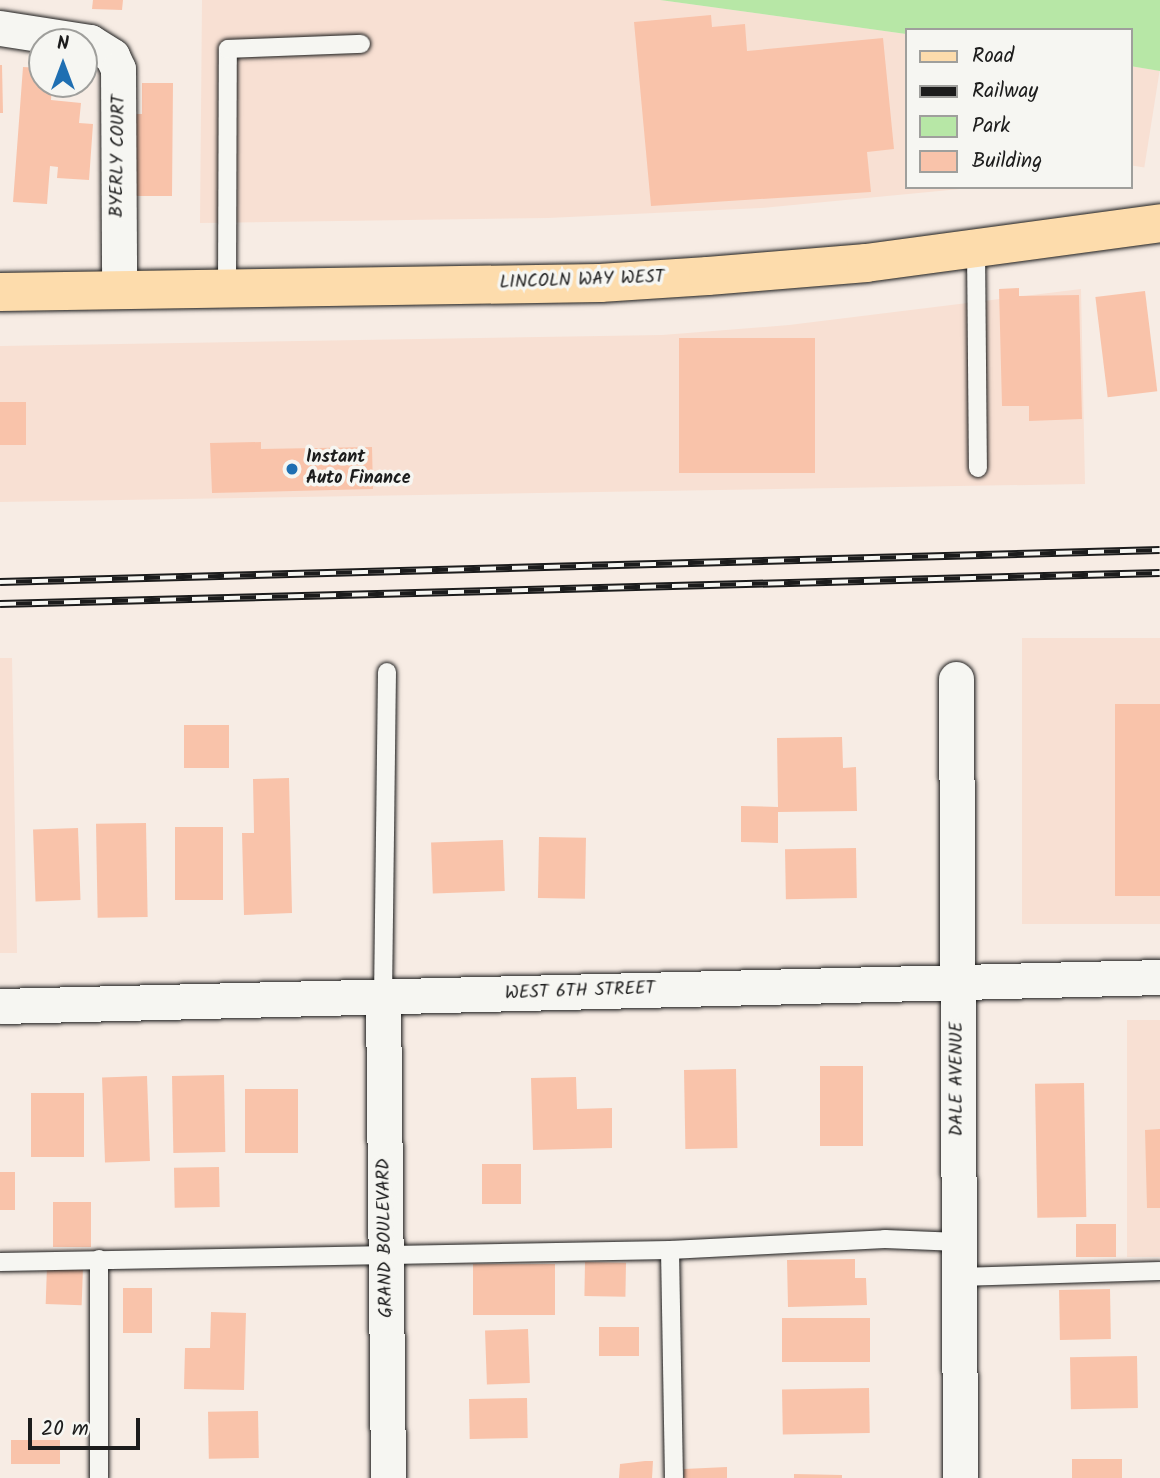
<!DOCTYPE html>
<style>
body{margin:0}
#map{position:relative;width:1160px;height:1478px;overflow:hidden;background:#f7ece4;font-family:Kalam,sans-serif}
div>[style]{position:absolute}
.built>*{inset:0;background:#f8e0d3;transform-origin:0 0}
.green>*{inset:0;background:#b7e7a6}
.building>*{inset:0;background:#f9c3aa;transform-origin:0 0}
.roads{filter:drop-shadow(0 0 2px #1c1c1c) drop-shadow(0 0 2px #1c1c1c)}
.service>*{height:18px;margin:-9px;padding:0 9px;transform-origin:9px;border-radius:9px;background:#f6f6f2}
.minor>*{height:35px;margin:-17.5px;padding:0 17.5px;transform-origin:17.5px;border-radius:17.5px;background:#f6f6f2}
.primary>*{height:38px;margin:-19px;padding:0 19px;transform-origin:19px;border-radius:19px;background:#fddcac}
.rail>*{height:8px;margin-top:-4px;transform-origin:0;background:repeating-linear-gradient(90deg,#f6f6f2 0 16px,#1c1c1c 0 32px);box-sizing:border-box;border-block:2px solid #1c1c1c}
.dots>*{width:19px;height:19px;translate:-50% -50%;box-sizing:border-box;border:4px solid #f6f6f2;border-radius:50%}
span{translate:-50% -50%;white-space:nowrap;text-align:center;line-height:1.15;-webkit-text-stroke:7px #f6f6f2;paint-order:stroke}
.street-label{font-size:18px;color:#1c1c1c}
.poi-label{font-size:18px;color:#1c1c1c;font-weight:700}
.left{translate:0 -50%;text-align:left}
.legend{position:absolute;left:905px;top:28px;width:228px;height:161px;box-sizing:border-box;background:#f6f6f2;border:2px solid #9f9f9c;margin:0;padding:9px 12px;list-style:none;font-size:21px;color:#1c1c1c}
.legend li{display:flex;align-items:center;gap:14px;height:35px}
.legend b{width:35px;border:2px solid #9f9f9c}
.north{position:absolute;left:28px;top:28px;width:70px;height:70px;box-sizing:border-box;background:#f6f6f2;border:2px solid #9f9f9c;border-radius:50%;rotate:0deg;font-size:19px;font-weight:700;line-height:28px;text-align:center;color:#1c1c1c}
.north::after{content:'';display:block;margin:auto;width:24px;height:32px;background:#1f6fb2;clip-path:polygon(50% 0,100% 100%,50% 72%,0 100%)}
.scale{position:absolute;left:28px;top:1418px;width:112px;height:32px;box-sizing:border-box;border:4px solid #1c1c1c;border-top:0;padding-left:9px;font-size:21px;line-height:24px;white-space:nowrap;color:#1c1c1c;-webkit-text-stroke:5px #f6f6f2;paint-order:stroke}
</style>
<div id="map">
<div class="built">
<div style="clip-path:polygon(202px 0,660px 0,906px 34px,906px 187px,981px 187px,761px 208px,548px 218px,200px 223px)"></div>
<div style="left:1130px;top:66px;width:30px;height:98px;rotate:9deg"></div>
<div style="clip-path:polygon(1081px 289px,1085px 484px,0 502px,0 346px,662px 335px,789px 325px)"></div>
<div style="left:1160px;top:638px;width:286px;height:138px;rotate:90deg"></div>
<div style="clip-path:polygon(0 658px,12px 658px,17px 953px,0 953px)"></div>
<div style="left:1160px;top:1020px;width:237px;height:33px;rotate:90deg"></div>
</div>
<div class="green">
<div style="clip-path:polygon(660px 0,1160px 0,1160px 71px,1130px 66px,1130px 30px,906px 30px,906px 34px)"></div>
</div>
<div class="building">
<div style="clip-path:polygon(93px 0,123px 0,122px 10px,92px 9px)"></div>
<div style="clip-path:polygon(711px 15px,712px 27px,745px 24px,747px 51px,883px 38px,894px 149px,867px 152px,871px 192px,651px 206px,634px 22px)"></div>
<div style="clip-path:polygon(0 65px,2px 65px,3px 113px,0 113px)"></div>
<div style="clip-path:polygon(23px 67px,42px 68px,42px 84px,52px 84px,51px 100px,81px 103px,79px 123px,93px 124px,89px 180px,57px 178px,58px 167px,50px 166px,47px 204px,13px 202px)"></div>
<div style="clip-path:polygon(142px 83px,173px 83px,172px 196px,134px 196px,135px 114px,142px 114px)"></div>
<div style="clip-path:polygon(1019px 288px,1019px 296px,1079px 295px,1082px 419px,1029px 421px,1029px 406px,1002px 406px,999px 289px)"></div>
<div style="left:1145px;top:291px;width:101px;height:50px;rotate:83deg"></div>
<div style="left:815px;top:338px;width:135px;height:136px;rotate:90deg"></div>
<div style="left:0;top:402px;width:26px;height:43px"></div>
<div style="clip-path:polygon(261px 442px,261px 449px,372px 447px,373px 489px,212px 493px,210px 443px)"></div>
<div style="left:1160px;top:704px;width:192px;height:45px;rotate:90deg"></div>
<div style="left:184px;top:725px;width:45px;height:43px"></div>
<div style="clip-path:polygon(842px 737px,843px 768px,856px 767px,857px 811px,778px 812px,778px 843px,741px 842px,741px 806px,778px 807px,777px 738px)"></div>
<div style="clip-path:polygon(289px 778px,292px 913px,244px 915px,242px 833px,254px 833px,253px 779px)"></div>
<div style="left:146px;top:823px;width:94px;height:50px;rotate:89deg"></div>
<div style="left:175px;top:827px;width:48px;height:73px"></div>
<div style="left:78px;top:828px;width:72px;height:45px;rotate:88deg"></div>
<div style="left:539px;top:837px;width:47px;height:61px;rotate:1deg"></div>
<div style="left:503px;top:840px;width:51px;height:72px;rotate:88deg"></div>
<div style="left:856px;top:848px;width:50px;height:71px;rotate:89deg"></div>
<div style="left:820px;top:1066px;width:43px;height:80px"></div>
<div style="left:736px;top:1069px;width:79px;height:52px;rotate:89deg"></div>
<div style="left:224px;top:1075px;width:77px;height:52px;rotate:89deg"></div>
<div style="left:147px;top:1076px;width:85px;height:45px;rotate:88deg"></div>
<div style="clip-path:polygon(576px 1077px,577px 1109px,612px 1108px,612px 1148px,533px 1150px,531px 1078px)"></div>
<div style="left:1084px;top:1083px;width:134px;height:49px;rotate:89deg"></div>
<div style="left:245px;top:1089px;width:53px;height:64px"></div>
<div style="left:84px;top:1093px;width:64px;height:53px;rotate:90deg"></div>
<div style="clip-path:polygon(1160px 1129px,1160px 1208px,1147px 1208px,1145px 1130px)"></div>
<div style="left:482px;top:1164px;width:39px;height:40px"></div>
<div style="left:219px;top:1167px;width:40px;height:45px;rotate:89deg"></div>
<div style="left:15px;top:1172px;width:38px;height:15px;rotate:90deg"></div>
<div style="left:53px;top:1202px;width:38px;height:45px"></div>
<div style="left:1076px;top:1224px;width:40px;height:33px"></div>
<div style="clip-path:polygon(855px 1259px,855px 1278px,866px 1278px,867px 1305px,788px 1307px,787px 1260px)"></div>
<div style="left:585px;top:1262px;width:41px;height:34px;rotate:1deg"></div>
<div style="left:473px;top:1264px;width:82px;height:51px"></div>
<div style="left:47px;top:1266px;width:36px;height:38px;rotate:2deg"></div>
<div style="left:123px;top:1288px;width:29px;height:45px"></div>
<div style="left:1110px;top:1289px;width:50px;height:51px;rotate:89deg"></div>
<div style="clip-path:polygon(211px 1312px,246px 1313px,244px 1390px,184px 1389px,185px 1348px,210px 1348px)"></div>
<div style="left:870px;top:1318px;width:44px;height:88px;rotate:90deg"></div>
<div style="left:639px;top:1327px;width:29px;height:40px;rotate:90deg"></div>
<div style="left:528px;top:1329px;width:54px;height:43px;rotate:88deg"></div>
<div style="left:1137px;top:1356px;width:52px;height:67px;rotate:89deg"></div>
<div style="left:869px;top:1388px;width:45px;height:87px;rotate:89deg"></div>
<div style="left:527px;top:1398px;width:40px;height:58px;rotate:89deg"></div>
<div style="left:258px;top:1411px;width:47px;height:50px;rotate:89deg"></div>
<div style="left:60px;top:1440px;width:24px;height:49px;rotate:90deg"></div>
<div style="left:1122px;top:1459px;width:19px;height:50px;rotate:90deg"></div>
<div style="clip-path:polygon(645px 1461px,653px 1461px,652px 1478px,619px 1478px,620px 1464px)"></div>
<div style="clip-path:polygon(727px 1467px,727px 1478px,684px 1478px,684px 1469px)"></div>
<div style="clip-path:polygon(794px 1474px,842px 1475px,842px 1478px,794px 1478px)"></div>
</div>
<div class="roads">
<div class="service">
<div style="left:976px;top:248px;width:220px;rotate:89.5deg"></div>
<div style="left:227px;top:289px;width:240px;rotate:-89.8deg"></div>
<div style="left:228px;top:49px;width:133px;rotate:-2.2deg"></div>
<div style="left:383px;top:998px;width:326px;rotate:-89.3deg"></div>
<div style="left:670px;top:1250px;width:228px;rotate:89deg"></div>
<div style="left:99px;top:1259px;width:219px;rotate:90deg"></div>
<div style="left:0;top:1262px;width:670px;rotate:-1.03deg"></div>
<div style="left:670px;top:1250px;width:215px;rotate:-2.9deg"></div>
<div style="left:885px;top:1239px;width:74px;rotate:2.3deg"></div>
<div style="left:959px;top:1277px;width:201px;rotate:-1.7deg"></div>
</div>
<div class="minor">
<div style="left:0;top:28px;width:91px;rotate:8.8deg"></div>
<div style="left:90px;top:42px;width:26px;rotate:32deg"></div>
<div style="left:112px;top:56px;width:14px;rotate:65deg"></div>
<div style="left:118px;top:69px;width:222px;rotate:89.7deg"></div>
<div style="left:956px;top:679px;width:799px;rotate:89.71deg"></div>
<div style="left:383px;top:998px;width:480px;rotate:89.4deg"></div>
<div style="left:0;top:1006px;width:1160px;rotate:-1.43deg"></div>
</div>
<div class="primary">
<div style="left:0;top:292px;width:600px;rotate:-0.86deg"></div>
<div style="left:600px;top:283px;width:108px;rotate:-3.7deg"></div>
<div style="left:708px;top:276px;width:159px;rotate:-4.7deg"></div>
<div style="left:866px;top:263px;width:297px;rotate:-7.7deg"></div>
</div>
</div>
<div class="rail">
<div style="left:0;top:582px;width:1160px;rotate:-1.58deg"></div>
<div style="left:0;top:604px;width:1160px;rotate:-1.53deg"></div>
</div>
<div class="dots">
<div style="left:292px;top:469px;background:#1f6fb2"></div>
</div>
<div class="street-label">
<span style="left:119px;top:156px;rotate:-89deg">BYERLY COURT</span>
<span style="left:582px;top:281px;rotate:-2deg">LINCOLN WAY WEST</span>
<span style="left:580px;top:992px;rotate:-2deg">WEST 6TH STREET</span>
<span style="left:958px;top:1079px;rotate:-90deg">DALE AVENUE</span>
<span style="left:386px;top:1238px;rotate:-91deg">GRAND BOULEVARD</span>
</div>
<div class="poi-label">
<span class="left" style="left:306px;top:469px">Instant<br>Auto Finance</span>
</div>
<ul class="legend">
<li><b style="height:9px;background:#fddcac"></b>Road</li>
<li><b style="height:9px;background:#1c1c1c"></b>Railway</li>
<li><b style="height:19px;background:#b7e7a6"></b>Park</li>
<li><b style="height:19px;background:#f9c3aa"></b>Building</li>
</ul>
<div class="north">N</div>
<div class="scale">20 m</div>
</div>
